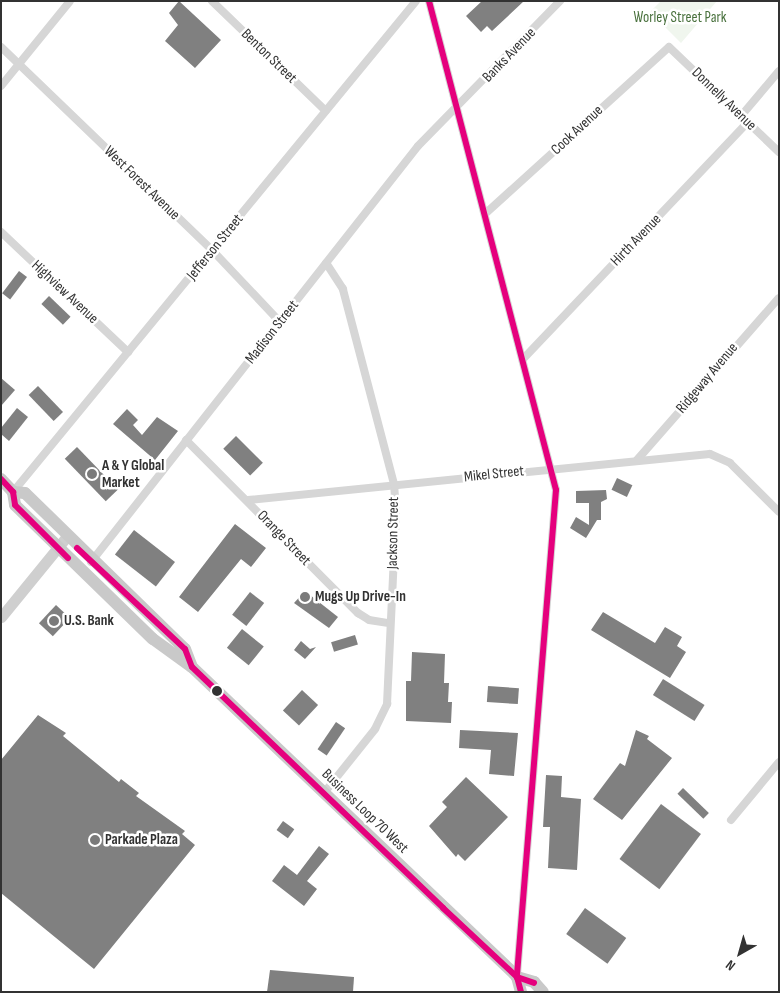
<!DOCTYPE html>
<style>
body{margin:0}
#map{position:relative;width:780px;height:993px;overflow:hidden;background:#fff;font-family:"Sofia Sans Condensed",sans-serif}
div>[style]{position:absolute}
.green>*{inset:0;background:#f0f6ee}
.building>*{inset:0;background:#808080;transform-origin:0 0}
.street>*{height:8px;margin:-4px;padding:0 4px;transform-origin:4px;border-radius:4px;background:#d6d6d6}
.secondary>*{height:11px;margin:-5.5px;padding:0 5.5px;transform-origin:5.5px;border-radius:5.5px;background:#cfcfcf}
.primary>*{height:12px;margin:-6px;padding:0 6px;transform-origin:6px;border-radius:6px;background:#c9c9c9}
.bus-1>*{height:6px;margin:-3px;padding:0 3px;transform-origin:3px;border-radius:3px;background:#e5007d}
.dots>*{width:14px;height:14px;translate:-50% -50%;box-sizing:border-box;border:2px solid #fff;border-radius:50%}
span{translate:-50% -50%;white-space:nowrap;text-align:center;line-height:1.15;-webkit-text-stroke:5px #fff;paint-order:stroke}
.park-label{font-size:15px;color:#48703c}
.street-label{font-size:15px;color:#323232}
.poi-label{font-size:15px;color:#323232;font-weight:700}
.left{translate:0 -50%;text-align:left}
.frame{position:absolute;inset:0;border:2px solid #323232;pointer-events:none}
.north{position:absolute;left:715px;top:928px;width:50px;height:50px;-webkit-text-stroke:4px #fff;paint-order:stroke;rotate:218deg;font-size:14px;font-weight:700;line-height:20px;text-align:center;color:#323232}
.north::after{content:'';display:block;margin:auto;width:18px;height:22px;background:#323232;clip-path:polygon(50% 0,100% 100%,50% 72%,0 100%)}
</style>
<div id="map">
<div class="green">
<div style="clip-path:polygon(661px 1px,717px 1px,681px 43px,650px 12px)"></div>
</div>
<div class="building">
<div style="clip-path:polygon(179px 1px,221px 40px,195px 68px,165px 41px,178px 25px,169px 13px)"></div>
<div style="clip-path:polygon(482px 1px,524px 1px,492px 31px,487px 26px,481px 32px,466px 16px)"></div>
<div style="left:19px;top:271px;width:10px;height:28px;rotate:37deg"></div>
<div style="left:49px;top:296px;width:30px;height:11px;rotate:44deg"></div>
<div style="clip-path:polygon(1px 378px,15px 390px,1px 406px)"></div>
<div style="left:38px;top:386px;width:36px;height:13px;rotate:46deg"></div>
<div style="clip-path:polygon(17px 408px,28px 417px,9px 441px,1px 434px,1px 428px)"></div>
<div style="clip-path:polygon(127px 409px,138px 420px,133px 425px,142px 435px,157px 417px,178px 431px,155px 460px,113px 424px)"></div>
<div style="left:236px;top:436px;width:38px;height:18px;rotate:45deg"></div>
<div style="left:77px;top:447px;width:59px;height:17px;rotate:46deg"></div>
<div style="left:617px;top:478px;width:17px;height:13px;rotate:25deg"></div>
<div style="clip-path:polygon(606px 490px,607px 499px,601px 502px,601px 520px,597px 520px,586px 538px,570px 528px,576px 517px,589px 525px,589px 503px,576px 503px,576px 491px)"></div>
<div style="clip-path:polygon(235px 524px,266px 548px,251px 567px,241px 559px,198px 612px,179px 597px)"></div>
<div style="left:134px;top:530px;width:52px;height:31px;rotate:38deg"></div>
<div style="clip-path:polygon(305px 591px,338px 617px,329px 628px,294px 603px)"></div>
<div style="left:250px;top:592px;width:18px;height:29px;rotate:38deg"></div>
<div style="left:56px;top:605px;width:19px;height:25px;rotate:43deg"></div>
<div style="clip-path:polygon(603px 612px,655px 643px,665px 627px,682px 637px,677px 646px,686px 652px,670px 678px,591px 630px)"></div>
<div style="left:242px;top:629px;width:28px;height:24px;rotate:39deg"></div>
<div style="left:355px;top:635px;width:10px;height:25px;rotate:73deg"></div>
<div style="clip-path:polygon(301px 641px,310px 649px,316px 647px,305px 659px,294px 650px)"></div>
<div style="clip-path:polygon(412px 652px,445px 654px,444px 683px,449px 683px,448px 702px,452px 702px,451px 723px,406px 721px,406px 681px,411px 681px)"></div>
<div style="left:663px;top:679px;width:49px;height:19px;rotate:32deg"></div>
<div style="left:488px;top:686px;width:31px;height:16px;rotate:4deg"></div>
<div style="left:302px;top:690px;width:22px;height:28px;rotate:43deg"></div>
<div style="clip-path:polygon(38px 715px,66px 733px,63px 736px,119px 782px,121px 779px,139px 793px,136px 796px,185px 831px,182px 834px,195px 845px,94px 969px,1px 893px,1px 760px)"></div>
<div style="left:336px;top:722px;width:11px;height:33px;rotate:34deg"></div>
<div style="clip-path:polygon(460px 730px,518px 733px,514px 776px,489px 774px,491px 750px,459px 748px)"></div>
<div style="clip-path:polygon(636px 730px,649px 736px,647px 739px,672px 758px,622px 820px,593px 799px,620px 763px,625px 766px)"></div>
<div style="clip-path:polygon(546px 775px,562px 776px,561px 797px,581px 799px,577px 870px,548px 868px,550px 827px,543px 827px)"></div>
<div style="clip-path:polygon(466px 777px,508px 817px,465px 861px,458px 854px,456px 857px,429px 826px,447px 807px,442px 802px)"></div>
<div style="left:683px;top:788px;width:36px;height:8px;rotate:44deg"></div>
<div style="left:661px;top:804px;width:50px;height:69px;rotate:37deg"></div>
<div style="left:283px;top:821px;width:14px;height:11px;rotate:36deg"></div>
<div style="clip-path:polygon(319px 846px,329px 854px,307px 881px,317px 889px,304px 906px,272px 881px,284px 865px,297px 875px)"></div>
<div style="left:585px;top:908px;width:51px;height:32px;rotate:36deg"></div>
<div style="clip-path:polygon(270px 970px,354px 977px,353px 992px,267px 992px)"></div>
</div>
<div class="street">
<div style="left:212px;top:1px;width:158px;rotate:44deg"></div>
<div style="left:429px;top:1px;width:505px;rotate:75.44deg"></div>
<div style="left:556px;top:490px;width:489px;rotate:94.6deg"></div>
<div style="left:1px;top:47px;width:293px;rotate:43.9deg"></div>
<div style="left:212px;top:250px;width:99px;rotate:46.6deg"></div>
<div style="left:1px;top:86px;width:109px;rotate:-50.9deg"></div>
<div style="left:741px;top:116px;width:59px;rotate:-49.8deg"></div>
<div style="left:486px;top:213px;width:247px;rotate:-42.2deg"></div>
<div style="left:669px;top:47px;width:152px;rotate:43.7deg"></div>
<div style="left:1px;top:232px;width:175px;rotate:43.4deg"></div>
<div style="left:524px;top:358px;width:325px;rotate:-46.5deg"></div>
<div style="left:186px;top:440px;width:244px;rotate:45.2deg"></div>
<div style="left:358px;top:613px;width:13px;rotate:32deg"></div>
<div style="left:369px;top:620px;width:20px;rotate:9deg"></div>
<div style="left:637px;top:460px;width:215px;rotate:-48.8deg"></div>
<div style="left:13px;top:492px;width:635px;rotate:-50.62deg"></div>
<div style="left:248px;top:500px;width:464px;rotate:-5.7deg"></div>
<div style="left:710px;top:454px;width:22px;rotate:24deg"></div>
<div style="left:730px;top:463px;width:69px;rotate:45deg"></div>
<div style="left:91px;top:562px;width:529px;rotate:-51.83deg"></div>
<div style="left:418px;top:146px;width:203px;rotate:-45.6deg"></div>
<div style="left:324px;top:793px;width:82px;rotate:-51.4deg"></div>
<div style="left:375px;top:729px;width:28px;rotate:-64deg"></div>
<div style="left:387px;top:704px;width:192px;rotate:-87.3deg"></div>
<div style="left:396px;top:512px;width:28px;rotate:-94deg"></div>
<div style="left:394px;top:484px;width:202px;rotate:-104.7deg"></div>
<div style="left:343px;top:289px;width:31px;rotate:-123deg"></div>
<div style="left:731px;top:820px;width:75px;rotate:-50.4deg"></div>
</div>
<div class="secondary">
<div style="left:1px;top:617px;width:104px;rotate:-50.8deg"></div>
</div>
<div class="primary">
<div style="left:1px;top:479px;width:18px;rotate:47deg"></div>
<div style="left:13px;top:492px;width:13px;rotate:81deg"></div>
<div style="left:15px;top:505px;width:192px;rotate:44.2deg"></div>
<div style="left:153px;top:639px;width:48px;rotate:35.7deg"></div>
<div style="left:192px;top:667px;width:449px;rotate:43.6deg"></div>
<div style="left:517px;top:977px;width:18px;rotate:16deg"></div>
<div style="left:534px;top:982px;width:13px;rotate:48deg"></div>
<div style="left:13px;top:492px;width:12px;rotate:5deg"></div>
<div style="left:25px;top:493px;width:223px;rotate:44.3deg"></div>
<div style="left:185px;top:649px;width:19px;rotate:69deg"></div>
<div style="left:517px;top:977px;width:16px;rotate:75deg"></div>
</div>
<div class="bus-1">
<div style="left:429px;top:1px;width:505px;rotate:75.44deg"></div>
<div style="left:556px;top:490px;width:489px;rotate:94.6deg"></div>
<div style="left:517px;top:977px;width:16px;rotate:75deg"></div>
<div style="left:1px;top:479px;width:18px;rotate:47deg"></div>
<div style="left:13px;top:492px;width:13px;rotate:81deg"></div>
<div style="left:15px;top:505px;width:75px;rotate:45deg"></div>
<div style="left:77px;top:548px;width:148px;rotate:43.1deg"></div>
<div style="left:185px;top:649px;width:19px;rotate:69deg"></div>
<div style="left:192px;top:667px;width:348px;rotate:43.8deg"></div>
<div style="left:443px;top:908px;width:101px;rotate:43deg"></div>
<div style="left:517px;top:977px;width:18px;rotate:19deg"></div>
</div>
<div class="dots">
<div style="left:92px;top:474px;background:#7a7a7a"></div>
<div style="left:305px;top:597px;background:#7a7a7a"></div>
<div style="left:54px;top:621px;background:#7a7a7a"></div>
<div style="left:217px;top:691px;background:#323232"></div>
<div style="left:95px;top:840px;background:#7a7a7a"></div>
</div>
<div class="park-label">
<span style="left:680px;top:18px">Worley Street Park</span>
</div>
<div class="street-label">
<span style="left:509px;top:55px;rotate:-46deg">Banks Avenue</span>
<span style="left:269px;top:56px;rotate:44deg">Benton Street</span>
<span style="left:724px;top:99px;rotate:44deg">Donnelly Avenue</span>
<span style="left:577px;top:130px;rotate:-43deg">Cook Avenue</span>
<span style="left:142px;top:183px;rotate:44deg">West Forest Avenue</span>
<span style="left:636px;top:240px;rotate:-46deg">Hirth Avenue</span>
<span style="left:215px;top:247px;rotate:-51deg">Jefferson Street</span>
<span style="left:65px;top:292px;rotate:43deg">Highview Avenue</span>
<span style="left:272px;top:332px;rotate:-52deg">Madison Street</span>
<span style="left:707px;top:378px;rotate:-50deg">Ridgeway Avenue</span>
<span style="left:494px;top:474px;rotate:-6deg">Mikel Street</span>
<span style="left:393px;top:533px;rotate:-89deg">Jackson Street</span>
<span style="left:284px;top:538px;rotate:46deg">Orange Street</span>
<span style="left:365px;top:811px;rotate:44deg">Business Loop 70 West</span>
</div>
<div class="poi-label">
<span class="left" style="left:102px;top:474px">A &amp; Y Global<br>Market</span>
<span class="left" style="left:315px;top:597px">Mugs Up Drive-In</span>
<span class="left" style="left:64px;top:621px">U.S. Bank</span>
<span class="left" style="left:105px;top:840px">Parkade Plaza</span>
</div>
<div class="frame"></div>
<div class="north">N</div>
</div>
